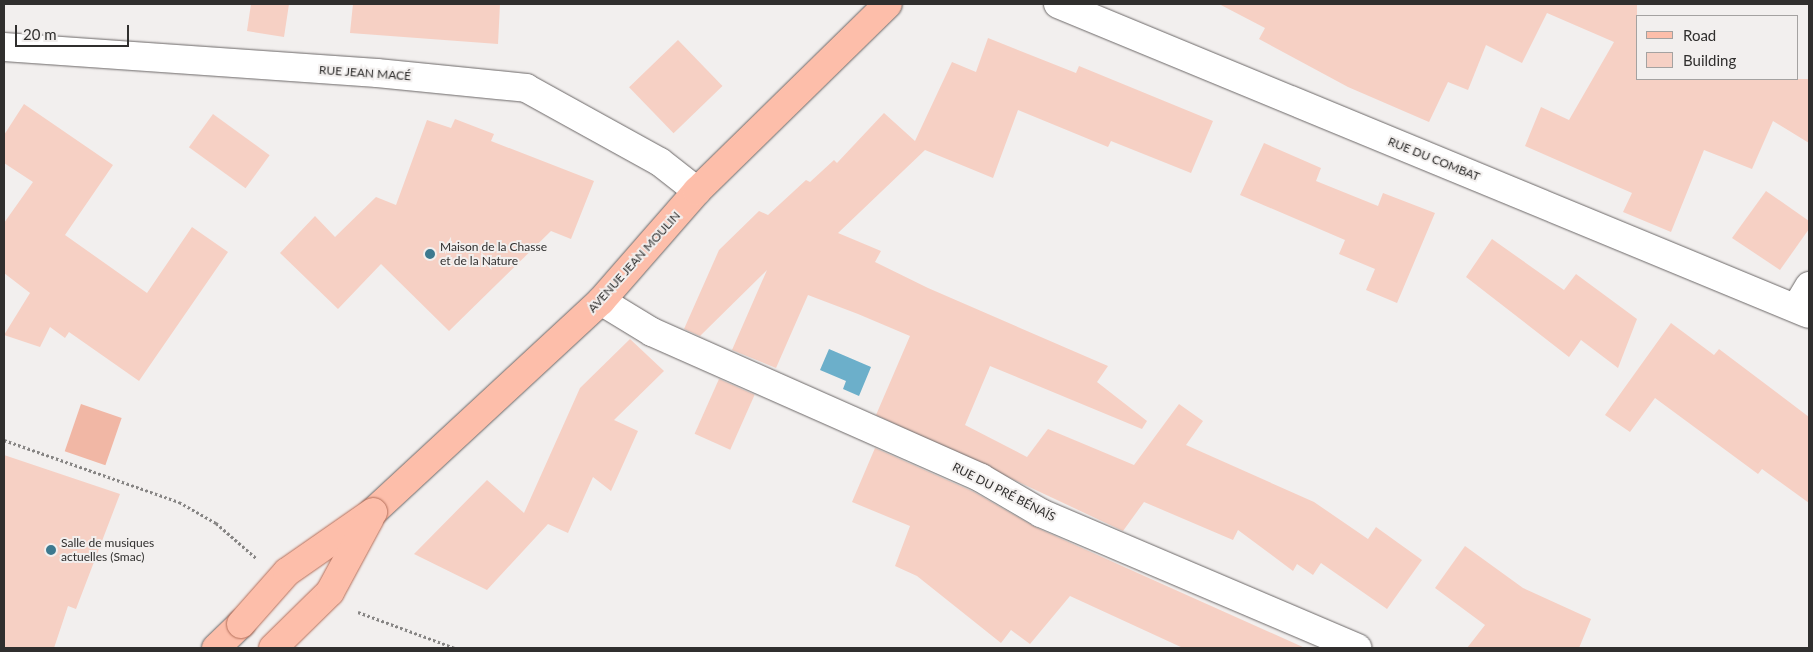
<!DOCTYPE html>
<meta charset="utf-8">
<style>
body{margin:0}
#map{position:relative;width:1813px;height:652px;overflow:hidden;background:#f2efee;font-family:Lato,sans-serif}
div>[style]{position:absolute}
.green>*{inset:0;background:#f1b7a5;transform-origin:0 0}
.water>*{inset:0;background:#6cafca}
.building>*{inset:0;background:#f6d0c4;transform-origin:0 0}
.path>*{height:3px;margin-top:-1.5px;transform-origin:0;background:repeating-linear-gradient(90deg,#878584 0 2.5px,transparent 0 5px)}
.roads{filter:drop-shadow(0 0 1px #6b6767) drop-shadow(0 0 1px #6b6767)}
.street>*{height:28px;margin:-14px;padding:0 14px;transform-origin:14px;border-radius:14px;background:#fff}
.primary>*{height:28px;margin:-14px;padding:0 14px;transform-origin:14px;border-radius:14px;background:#fdbeaa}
.bridges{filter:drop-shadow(0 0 1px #b56f5a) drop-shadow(0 0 1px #b56f5a)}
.primary-bridge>*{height:28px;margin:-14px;padding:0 14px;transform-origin:14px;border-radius:14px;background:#fdbeaa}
.dots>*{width:14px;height:14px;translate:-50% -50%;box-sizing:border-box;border:2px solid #f2efee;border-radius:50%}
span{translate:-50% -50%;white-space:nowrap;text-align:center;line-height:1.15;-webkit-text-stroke:4px #f2efee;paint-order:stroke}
.street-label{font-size:12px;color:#302f2e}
.poi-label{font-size:12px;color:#302f2e}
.left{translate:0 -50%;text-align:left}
.frame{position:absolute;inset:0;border:5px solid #302f2e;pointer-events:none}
.legend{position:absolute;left:1636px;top:15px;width:162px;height:65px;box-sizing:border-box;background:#f2efee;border:1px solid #a4a2a1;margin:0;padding:6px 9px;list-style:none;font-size:15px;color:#302f2e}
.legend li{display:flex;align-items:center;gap:10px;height:25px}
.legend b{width:25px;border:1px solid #a4a2a1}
.scale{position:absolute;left:15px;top:25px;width:114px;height:22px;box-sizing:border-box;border:2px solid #302f2e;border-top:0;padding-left:6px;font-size:15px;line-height:18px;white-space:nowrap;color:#302f2e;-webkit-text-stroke:4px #f2efee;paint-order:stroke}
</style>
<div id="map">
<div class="green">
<div style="left:81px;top:404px;width:43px;height:50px;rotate:19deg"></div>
</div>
<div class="water">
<div style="clip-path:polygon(829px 349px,871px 367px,859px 396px,843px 389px,846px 381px,820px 370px)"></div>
</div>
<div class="building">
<div style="clip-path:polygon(251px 4px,289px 4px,284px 37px,247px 31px)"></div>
<div style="clip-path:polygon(353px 4px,500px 4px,498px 44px,350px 33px)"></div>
<div style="clip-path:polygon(1219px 4px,1637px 4px,1637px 79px,1809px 79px,1809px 143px,1773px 121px,1752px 169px,1704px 150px,1671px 232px,1623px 212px,1632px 193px,1525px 146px,1541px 107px,1569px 120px,1614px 42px,1547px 13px,1522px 63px,1486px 45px,1468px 90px,1448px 82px,1429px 122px,1348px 87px,1259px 39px,1265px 28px)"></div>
<div style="clip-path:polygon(988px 38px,1076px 73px,1079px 66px,1213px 121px,1191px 173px,1111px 141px,1108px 147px,1018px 110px,993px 178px,925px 150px,838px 233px,881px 251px,875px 262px,928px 288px,1108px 366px,1097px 382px,1147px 421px,1142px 429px,990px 366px,965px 425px,1027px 457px,1048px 429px,1134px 465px,1179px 404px,1203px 421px,1186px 445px,1314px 502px,1368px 539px,1376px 527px,1422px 560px,1387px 609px,1321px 563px,1313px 575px,1297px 564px,1293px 571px,1238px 530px,1233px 540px,1144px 502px,1123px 531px,876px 415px,910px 336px,858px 314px,808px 295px,776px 368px,732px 350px,767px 270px,700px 336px,684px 329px,719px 250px,759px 211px,768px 215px,806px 180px,810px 182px,834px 160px,837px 163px,884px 113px,915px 141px,952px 62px,976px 72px)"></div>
<div style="left:678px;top:40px;width:64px;height:68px;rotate:46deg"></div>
<div style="clip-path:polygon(24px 104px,113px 165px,65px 235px,147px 293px,192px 227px,228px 252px,139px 381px,69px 332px,65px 338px,50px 327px,40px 347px,4px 335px,30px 293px,4px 273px,4px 223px,33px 182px,4px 163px,4px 135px)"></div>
<div style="left:213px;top:114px;width:70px;height:41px;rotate:36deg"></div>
<div style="clip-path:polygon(455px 119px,494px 134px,491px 141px,594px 181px,571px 239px,551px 231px,449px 331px,381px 264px,338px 309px,280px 253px,315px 216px,335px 237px,376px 197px,396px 205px,427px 120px,451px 128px)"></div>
<div style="clip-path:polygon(1264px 143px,1321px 168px,1316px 181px,1378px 206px,1383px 193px,1435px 213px,1397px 303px,1366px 290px,1375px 269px,1339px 254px,1345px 240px,1240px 195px)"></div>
<div style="clip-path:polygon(1766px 191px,1809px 221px,1809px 229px,1780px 270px,1732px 238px)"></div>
<div style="clip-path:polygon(1492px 239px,1564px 290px,1576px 274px,1637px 319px,1618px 368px,1581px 340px,1569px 357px,1466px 277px)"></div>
<div style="clip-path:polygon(1671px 323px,1714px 355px,1719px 349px,1809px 417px,1809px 503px,1762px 469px,1758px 474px,1655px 398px,1630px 432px,1605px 415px)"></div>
<div style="clip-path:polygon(630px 339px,664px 371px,614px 420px,638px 431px,611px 491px,593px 477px,568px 533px,548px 524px,487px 590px,414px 554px,487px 480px,524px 513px,580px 388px)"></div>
<div style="left:719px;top:379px;width:39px;height:60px;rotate:24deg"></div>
<div style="clip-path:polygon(875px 448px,974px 492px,1035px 527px,1305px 648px,1183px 648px,1070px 596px,1030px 644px,1011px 630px,1001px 643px,917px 576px,895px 566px,910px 526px,852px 502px)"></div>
<div style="clip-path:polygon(4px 455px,120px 494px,76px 609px,68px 606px,54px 648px,4px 648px)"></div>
<div style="clip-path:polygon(1465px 546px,1523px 588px,1591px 619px,1579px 648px,1467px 648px,1485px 625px,1435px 588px)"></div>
</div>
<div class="path">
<div style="left:4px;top:440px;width:186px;rotate:19.5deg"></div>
<div style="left:179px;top:502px;width:43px;rotate:29.6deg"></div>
<div style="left:216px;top:523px;width:53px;rotate:41.2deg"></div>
<div style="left:358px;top:612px;width:103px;rotate:20.4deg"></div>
</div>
<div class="roads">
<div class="street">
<div style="left:1058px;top:4px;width:812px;rotate:22.43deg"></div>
<div style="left:4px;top:47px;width:374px;rotate:4deg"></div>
<div style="left:377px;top:73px;width:150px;rotate:5.7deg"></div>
<div style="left:526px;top:88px;width:153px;rotate:28.9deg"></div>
<div style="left:660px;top:162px;width:47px;rotate:38.1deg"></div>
<div style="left:601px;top:301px;width:60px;rotate:31.3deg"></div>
<div style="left:652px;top:332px;width:360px;rotate:23.9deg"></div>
<div style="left:981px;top:478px;width:69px;rotate:30.3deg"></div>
<div style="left:1041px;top:513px;width:344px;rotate:23.1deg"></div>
<div style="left:1796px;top:308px;width:26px;rotate:-59deg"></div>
</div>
<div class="primary">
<div style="left:373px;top:512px;width:311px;rotate:-42.8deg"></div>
<div style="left:601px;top:301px;width:146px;rotate:-48.9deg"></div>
<div style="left:697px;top:191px;width:267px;rotate:-44.4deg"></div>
<div style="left:216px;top:648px;width:35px;rotate:-44deg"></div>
</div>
</div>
<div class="bridges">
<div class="primary-bridge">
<div style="left:241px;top:624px;width:69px;rotate:-48.5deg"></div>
<div style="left:287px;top:572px;width:105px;rotate:-34.9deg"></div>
<div style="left:273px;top:648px;width:80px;rotate:-44.5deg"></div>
<div style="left:330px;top:592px;width:84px;rotate:-61.6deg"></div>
</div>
</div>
<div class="dots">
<div style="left:430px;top:254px;background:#3c798f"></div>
<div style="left:51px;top:550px;background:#3c798f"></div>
</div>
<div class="street-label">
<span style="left:365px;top:73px;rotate:4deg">RUE JEAN MACÉ</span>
<span style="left:1434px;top:159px;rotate:22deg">RUE DU COMBAT</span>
<span style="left:634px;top:262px;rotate:-48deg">AVENUE JEAN MOULIN</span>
<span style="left:1004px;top:492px;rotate:27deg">RUE DU PRÉ BÉNAÏS</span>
</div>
<div class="poi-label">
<span class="left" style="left:440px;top:254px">Maison de la Chasse<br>et de la Nature</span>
<span class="left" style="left:61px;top:550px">Salle de musiques<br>actuelles (Smac)</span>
</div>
<div class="frame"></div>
<ul class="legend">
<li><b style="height:6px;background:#fdbeaa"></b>Road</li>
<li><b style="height:14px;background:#f6d0c4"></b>Building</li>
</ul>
<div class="scale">20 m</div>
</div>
